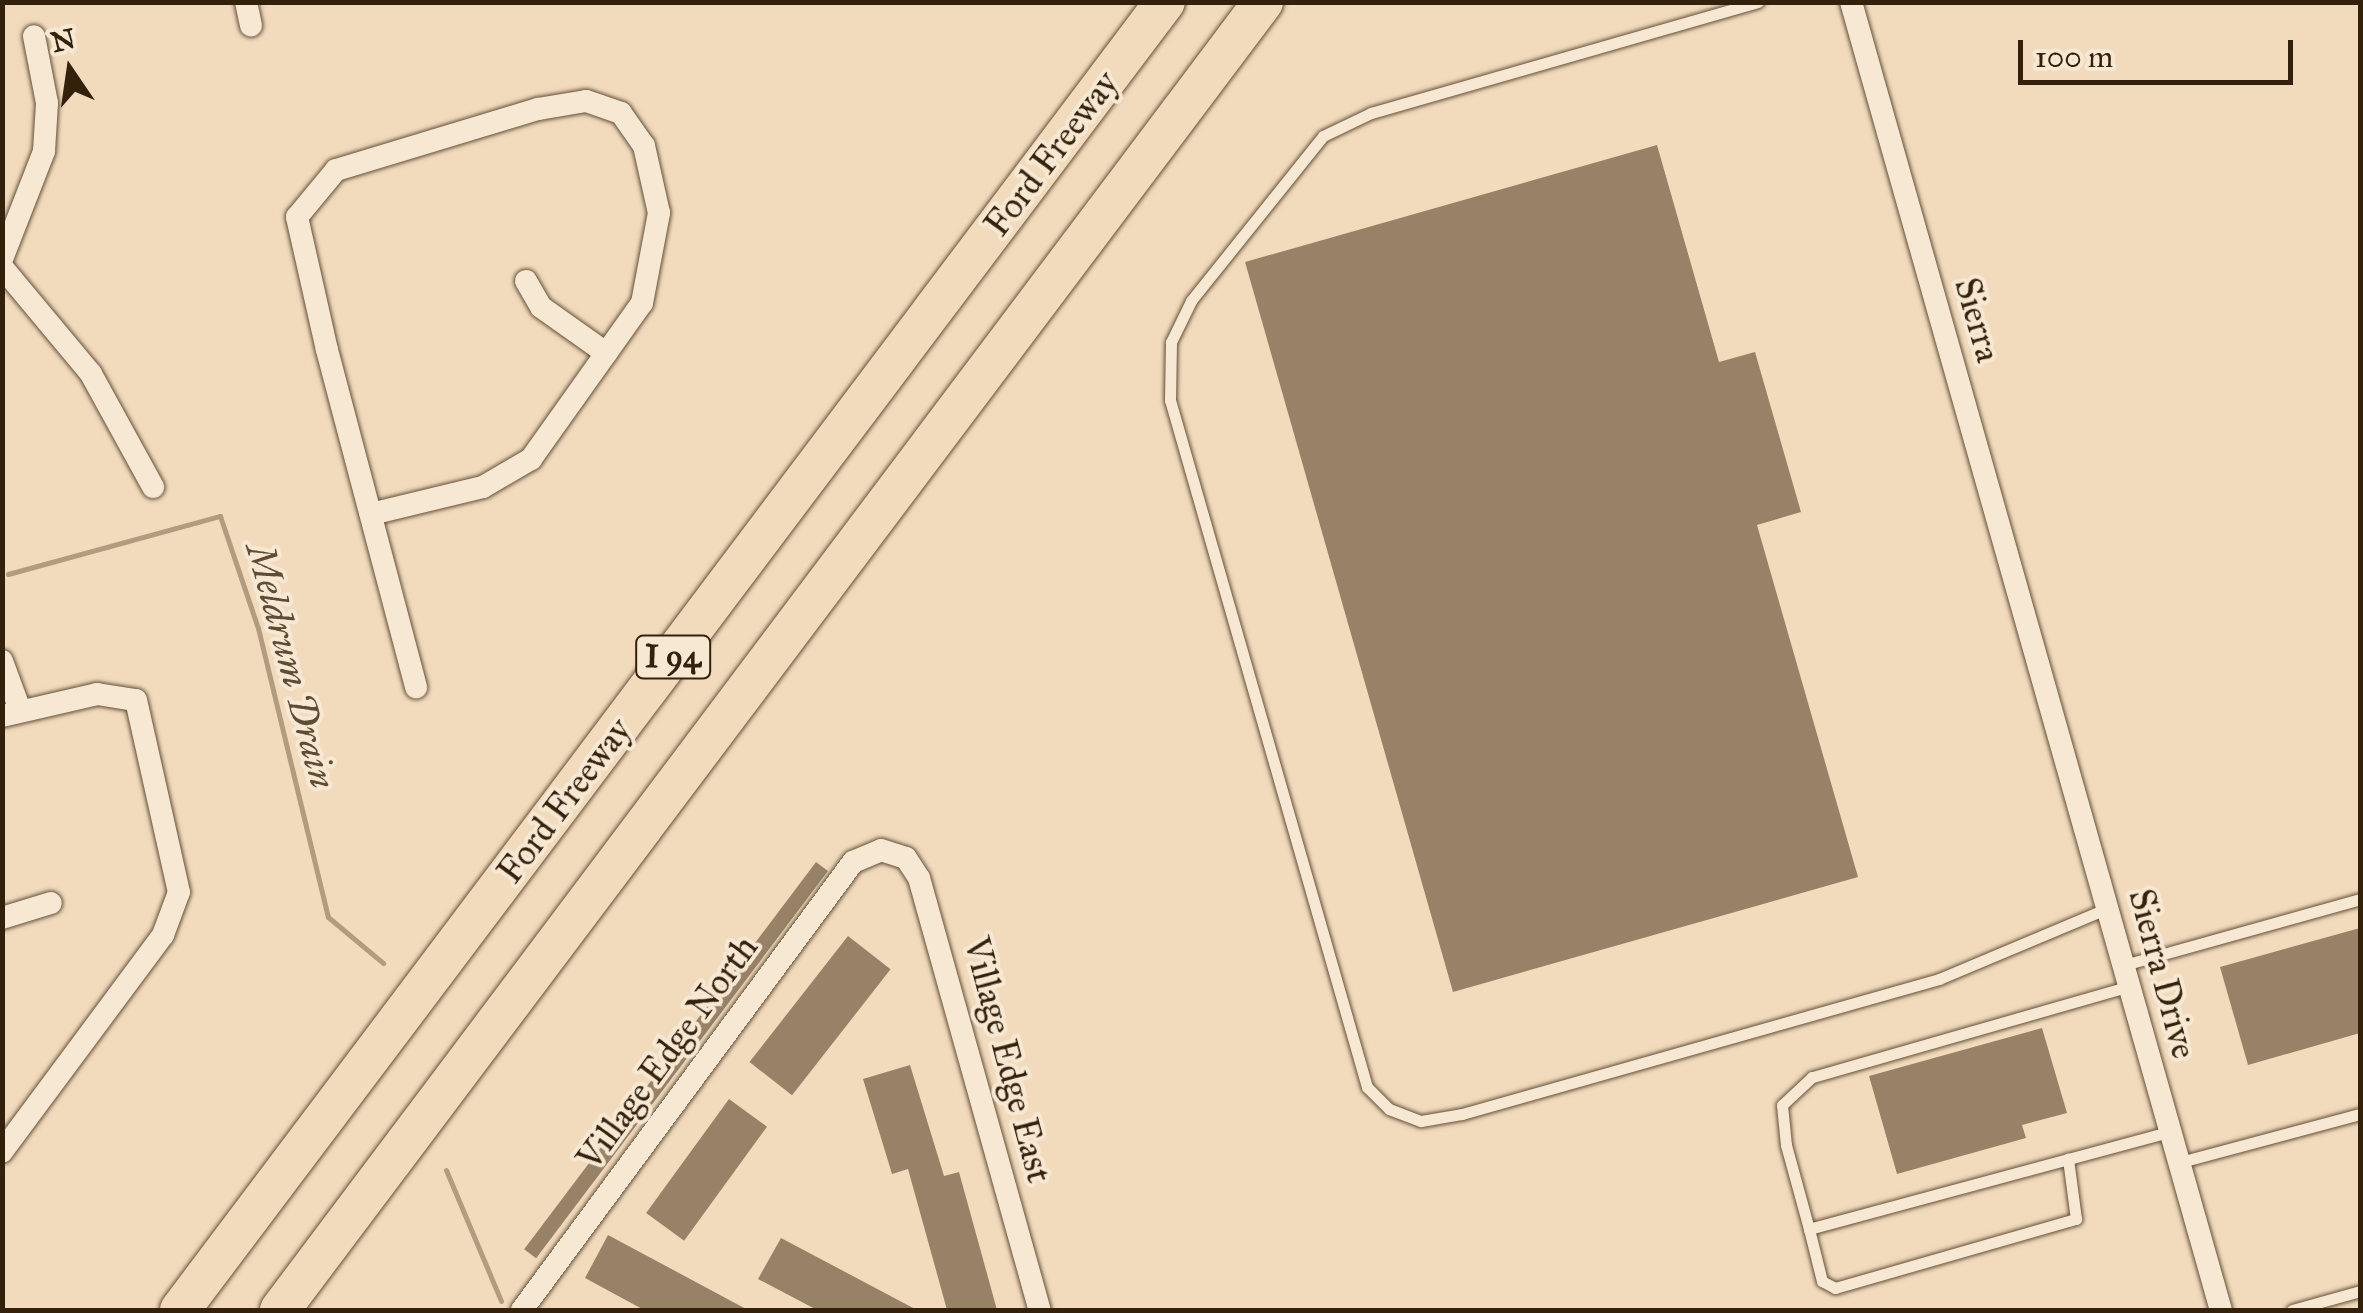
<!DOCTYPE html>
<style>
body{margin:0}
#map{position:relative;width:2363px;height:1313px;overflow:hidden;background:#f2dbbd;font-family:"IM FELL Great Primer",serif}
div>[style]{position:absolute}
.stream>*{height:5px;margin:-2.5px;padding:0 2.5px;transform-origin:2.5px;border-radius:2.5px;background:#b19c80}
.building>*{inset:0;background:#978268;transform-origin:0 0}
.roads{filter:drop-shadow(0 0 2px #645038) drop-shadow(0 0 2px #645038)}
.lane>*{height:11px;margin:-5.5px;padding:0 5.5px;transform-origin:5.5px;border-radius:5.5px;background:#f7e8d4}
.street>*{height:22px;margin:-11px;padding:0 11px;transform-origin:11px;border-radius:11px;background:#f7e8d4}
.highway>*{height:40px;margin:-20px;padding:0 20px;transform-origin:20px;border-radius:20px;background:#f2dbbd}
span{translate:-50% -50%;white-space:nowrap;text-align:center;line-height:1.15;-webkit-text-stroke:8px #f7e8d4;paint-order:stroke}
.shield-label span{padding:2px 8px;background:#f7e8d4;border:2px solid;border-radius:8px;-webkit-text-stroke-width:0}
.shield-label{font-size:32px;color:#34210b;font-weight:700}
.street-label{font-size:35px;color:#34210b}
.water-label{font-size:38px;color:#604c34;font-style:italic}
.frame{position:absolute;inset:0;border:5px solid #34210b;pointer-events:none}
.north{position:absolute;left:20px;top:20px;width:100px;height:100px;-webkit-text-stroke:8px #f7e8d4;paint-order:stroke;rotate:347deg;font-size:28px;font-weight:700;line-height:40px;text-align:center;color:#34210b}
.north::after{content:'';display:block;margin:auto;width:35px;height:45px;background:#34210b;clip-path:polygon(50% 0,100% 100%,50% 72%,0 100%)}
.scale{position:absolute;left:2018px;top:40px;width:275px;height:45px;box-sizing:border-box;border:5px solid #34210b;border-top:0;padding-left:12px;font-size:30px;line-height:35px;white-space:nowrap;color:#34210b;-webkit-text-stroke:8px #f7e8d4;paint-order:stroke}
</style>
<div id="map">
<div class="stream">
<div style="left:8px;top:574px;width:220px;rotate:-15.3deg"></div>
<div style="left:220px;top:516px;width:118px;rotate:71.3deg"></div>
<div style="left:258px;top:628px;width:297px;rotate:76.4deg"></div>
<div style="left:328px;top:917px;width:72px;rotate:39.9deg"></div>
<div style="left:446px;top:1170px;width:142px;rotate:67.2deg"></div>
</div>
<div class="building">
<div style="clip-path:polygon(1657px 145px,1719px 362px,1755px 352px,1801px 512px,1757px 525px,1858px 877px,1453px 992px,1245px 262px)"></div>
<div style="left:816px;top:862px;width:15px;height:485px;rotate:37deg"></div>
<div style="clip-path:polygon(2360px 928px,2360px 1033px,2248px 1065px,2220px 967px)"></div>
<div style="left:848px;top:936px;width:54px;height:160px;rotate:38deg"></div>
<div style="clip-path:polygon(2042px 1028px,2067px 1113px,2022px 1125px,2026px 1138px,1897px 1174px,1869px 1076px)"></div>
<div style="clip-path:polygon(910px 1065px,944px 1176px,959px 1172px,997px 1310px,947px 1310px,908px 1169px,892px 1174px,863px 1079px)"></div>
<div style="left:729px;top:1099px;width:47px;height:141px;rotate:36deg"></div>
<div style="clip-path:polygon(608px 1235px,748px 1310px,644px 1310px,585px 1278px)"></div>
<div style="clip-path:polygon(781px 1238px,917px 1310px,817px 1310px,758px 1279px)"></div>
</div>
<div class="roads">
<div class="lane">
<div style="left:1758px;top:2px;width:403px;rotate:164deg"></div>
<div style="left:1371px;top:113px;width:53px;rotate:154.4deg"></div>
<div style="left:1323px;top:136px;width:211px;rotate:128.7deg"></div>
<div style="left:1191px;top:301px;width:46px;rotate:116deg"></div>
<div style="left:1171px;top:342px;width:58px;rotate:91deg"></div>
<div style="left:1170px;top:400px;width:715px;rotate:74deg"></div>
<div style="left:1367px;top:1087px;width:31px;rotate:45deg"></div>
<div style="left:1389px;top:1109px;width:34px;rotate:21deg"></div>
<div style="left:1421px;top:1121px;width:42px;rotate:-9.7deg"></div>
<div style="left:1462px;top:1114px;width:496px;rotate:-15.8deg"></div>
<div style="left:1939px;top:979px;width:183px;rotate:-22.8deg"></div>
<div style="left:2124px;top:965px;width:245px;rotate:-15.6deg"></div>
<div style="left:2130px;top:986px;width:331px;rotate:164deg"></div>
<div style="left:1812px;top:1077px;width:41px;rotate:137deg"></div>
<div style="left:1782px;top:1105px;width:40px;rotate:84.3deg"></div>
<div style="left:1786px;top:1145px;width:87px;rotate:74.7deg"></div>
<div style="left:1809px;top:1229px;width:373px;rotate:-15.1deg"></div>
<div style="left:2177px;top:1163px;width:189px;rotate:-15deg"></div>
<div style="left:1809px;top:1229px;width:54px;rotate:76deg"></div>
<div style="left:1822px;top:1281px;width:15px;rotate:28deg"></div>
<div style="left:1835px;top:1288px;width:251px;rotate:-16deg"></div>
<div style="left:2076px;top:1219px;width:61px;rotate:-97.6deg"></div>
<div style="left:2292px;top:1310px;width:71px;rotate:-15.6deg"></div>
</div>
<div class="street">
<div style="left:246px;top:2px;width:24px;rotate:78deg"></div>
<div style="left:1851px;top:2px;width:1359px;rotate:74.21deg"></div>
<div style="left:2px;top:259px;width:116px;rotate:-68.7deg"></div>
<div style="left:44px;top:151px;width:48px;rotate:-86.4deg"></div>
<div style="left:47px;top:103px;width:68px;rotate:-101deg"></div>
<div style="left:2px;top:267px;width:139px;rotate:50.2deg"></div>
<div style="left:91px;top:374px;width:129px;rotate:61.2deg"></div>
<div style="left:526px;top:281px;width:30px;rotate:60deg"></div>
<div style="left:541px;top:307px;width:80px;rotate:35.3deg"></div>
<div style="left:371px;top:514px;width:115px;rotate:-13.6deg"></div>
<div style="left:483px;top:487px;width:56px;rotate:-30.3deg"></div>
<div style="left:531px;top:459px;width:191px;rotate:-54.6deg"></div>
<div style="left:642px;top:303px;width:92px;rotate:-79.3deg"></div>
<div style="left:659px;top:213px;width:69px;rotate:-102.6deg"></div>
<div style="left:644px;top:146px;width:40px;rotate:-124.9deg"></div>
<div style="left:621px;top:113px;width:37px;rotate:-161deg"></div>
<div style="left:586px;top:101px;width:49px;rotate:170.5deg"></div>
<div style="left:538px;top:109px;width:211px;rotate:163.2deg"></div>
<div style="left:336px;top:170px;width:61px;rotate:129.7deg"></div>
<div style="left:297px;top:217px;width:136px;rotate:77.3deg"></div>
<div style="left:327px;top:350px;width:349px;rotate:75.2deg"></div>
<div style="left:2px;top:661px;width:52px;rotate:69.8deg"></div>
<div style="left:2px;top:716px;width:98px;rotate:-13deg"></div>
<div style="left:97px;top:694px;width:39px;rotate:9deg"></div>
<div style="left:136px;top:700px;width:197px;rotate:77.4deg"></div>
<div style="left:179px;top:892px;width:46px;rotate:110.4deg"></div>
<div style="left:163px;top:935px;width:270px;rotate:126.6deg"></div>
<div style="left:2px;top:918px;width:51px;rotate:-17deg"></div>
<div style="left:522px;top:1310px;width:557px;rotate:-53.54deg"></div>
<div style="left:853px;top:862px;width:30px;rotate:-23deg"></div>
<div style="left:881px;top:850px;width:26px;rotate:18deg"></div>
<div style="left:906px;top:858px;width:24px;rotate:57deg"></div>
<div style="left:919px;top:878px;width:449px;rotate:74.4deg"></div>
</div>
<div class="highway">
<div style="left:180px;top:1310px;width:1637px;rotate:-53.02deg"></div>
<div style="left:280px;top:1310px;width:1636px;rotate:-53.07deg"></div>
</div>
</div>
<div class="shield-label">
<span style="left:673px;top:657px">I 94</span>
</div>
<div class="street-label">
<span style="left:1052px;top:154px;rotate:-53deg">Ford Freeway</span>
<span style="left:1977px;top:320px;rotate:74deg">Sierra</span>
<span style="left:565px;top:801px;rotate:-53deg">Ford Freeway</span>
<span style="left:2162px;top:974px;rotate:75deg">Sierra Drive</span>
<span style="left:668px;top:1053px;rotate:-54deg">Village Edge North</span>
<span style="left:1007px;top:1060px;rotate:75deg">Village Edge East</span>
</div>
<div class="water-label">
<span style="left:291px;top:666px;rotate:75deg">Meldrum Drain</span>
</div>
<div class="frame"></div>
<div class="north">N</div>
<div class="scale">100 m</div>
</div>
